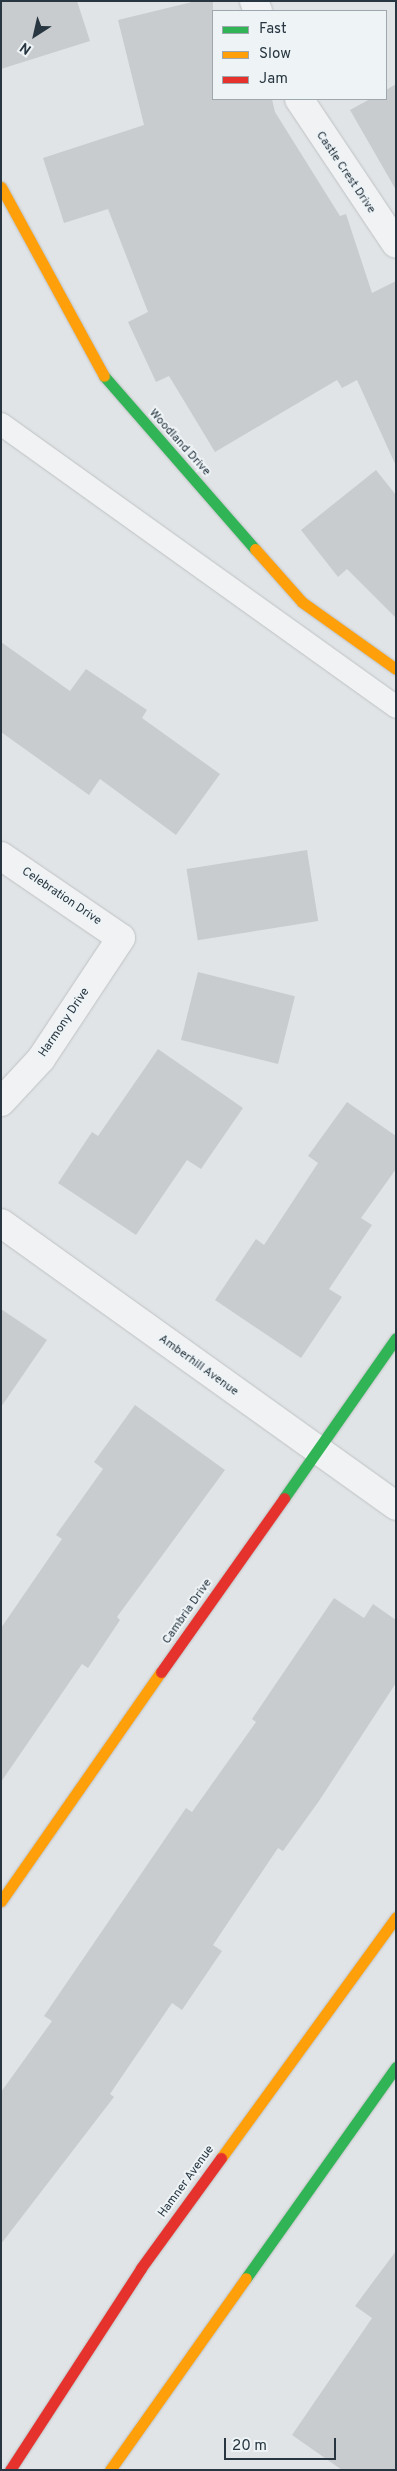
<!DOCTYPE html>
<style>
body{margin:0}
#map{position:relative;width:397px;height:2471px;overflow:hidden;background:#e1e4e6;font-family:Overpass,sans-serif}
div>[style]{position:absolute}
.building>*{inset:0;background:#c9ccce;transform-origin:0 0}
.roads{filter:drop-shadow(0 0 1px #bfc2c4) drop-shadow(0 0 1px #bfc2c4)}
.lane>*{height:22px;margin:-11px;padding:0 11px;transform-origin:11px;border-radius:11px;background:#f0f2f3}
.street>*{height:28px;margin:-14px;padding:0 14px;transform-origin:14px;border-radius:14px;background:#f0f2f3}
.fast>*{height:11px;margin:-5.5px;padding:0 5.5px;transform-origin:5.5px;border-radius:5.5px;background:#30b455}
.slow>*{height:11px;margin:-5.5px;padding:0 5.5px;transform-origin:5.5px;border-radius:5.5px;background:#ff9f0a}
.jam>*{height:11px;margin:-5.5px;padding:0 5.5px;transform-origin:5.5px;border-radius:5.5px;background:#e5322d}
span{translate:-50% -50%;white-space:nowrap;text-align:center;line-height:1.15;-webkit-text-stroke:4px #eef3f6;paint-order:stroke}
.street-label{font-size:12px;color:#273640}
.frame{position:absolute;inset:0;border:2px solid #273640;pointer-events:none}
.legend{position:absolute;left:212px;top:10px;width:175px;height:90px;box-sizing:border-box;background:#eef3f6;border:1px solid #9ea7ad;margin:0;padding:6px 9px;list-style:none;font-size:15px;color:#273640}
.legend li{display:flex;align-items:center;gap:10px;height:25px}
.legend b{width:25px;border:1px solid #9ea7ad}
.north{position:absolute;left:10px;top:10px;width:50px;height:50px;-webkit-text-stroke:4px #eef3f6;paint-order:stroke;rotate:215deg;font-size:14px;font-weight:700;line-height:20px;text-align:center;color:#273640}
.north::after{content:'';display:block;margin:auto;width:18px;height:22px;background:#273640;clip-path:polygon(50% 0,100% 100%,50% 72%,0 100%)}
.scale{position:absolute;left:224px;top:2438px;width:112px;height:22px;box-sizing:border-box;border:2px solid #273640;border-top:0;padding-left:6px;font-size:15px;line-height:18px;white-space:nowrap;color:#273640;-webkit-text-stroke:4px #eef3f6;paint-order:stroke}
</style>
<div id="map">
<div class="building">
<div style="clip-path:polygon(1px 1px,77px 1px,90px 41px,1px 69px)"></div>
<div style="clip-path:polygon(196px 1px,213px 1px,213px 99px,272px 99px,275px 112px,340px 216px,346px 214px,372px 293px,396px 281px,396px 466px,357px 380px,342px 388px,337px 380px,215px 452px,169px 376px,156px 382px,128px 322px,148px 312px,108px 209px,64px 223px,43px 158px,144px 125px,118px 20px)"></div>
<div style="clip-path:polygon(396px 84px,396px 190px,350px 110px,370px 99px,386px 99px,386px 90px)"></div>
<div style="clip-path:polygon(376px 470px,396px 495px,396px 618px,347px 569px,338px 577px,301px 530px)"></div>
<div style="clip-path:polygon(1px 642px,70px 691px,86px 669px,147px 710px,142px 718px,220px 774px,176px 835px,100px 779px,89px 795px,1px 732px)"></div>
<div style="left:307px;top:850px;width:72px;height:122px;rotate:81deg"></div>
<div style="left:198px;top:972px;width:100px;height:70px;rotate:14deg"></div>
<div style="clip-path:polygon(158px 1049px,243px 1108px,201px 1169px,187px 1160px,136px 1235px,58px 1183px,92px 1132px,98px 1136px)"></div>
<div style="clip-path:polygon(347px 1102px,396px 1136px,396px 1169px,361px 1218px,372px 1225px,329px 1289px,342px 1297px,301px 1358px,215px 1300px,256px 1239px,264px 1245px,318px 1163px,308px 1156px)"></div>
<div style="clip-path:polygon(1px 1309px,47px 1340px,1px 1407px)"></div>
<div style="clip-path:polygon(135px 1405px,225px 1470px,117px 1617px,120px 1620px,88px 1668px,82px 1664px,1px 1782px,1px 1628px,62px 1539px,56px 1535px,103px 1469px,94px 1462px)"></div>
<div style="clip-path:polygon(334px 1598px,364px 1618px,373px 1604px,396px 1620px,396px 1683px,319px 1801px,283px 1851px,278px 1848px,213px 1945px,222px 1951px,182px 2010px,172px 2003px,110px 2094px,114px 2097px,1px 2244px,1px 2092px,52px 2021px,44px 2016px,186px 1808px,192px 1812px,256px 1722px,252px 1719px)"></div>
<div style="clip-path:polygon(396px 2251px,396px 2470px,342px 2470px,292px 2435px,372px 2318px,355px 2306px)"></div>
</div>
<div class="roads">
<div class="lane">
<div style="left:1px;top:424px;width:486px;rotate:35.6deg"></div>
</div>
<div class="street">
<div style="left:254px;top:1px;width:11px;rotate:68deg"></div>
<div style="left:299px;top:99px;width:174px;rotate:56.2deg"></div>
<div style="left:1px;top:856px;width:145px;rotate:34.3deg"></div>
<div style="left:121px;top:938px;width:145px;rotate:123.5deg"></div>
<div style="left:41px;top:1059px;width:59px;rotate:132.9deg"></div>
<div style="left:1px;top:1223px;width:486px;rotate:35.6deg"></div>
</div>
<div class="fast">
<div style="left:104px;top:376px;width:230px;rotate:48.9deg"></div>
<div style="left:284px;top:1498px;width:195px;rotate:-55deg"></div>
<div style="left:246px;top:2278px;width:259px;rotate:-54.6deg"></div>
</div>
<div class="slow">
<div style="left:1px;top:187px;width:215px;rotate:61.4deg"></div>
<div style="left:255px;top:549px;width:71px;rotate:48.4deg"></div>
<div style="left:302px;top:602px;width:115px;rotate:35.5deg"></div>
<div style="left:1px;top:1901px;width:279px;rotate:-55.1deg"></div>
<div style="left:221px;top:2158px;width:298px;rotate:-54deg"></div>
<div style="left:110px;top:2470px;width:235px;rotate:-54.7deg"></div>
</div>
<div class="jam">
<div style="left:161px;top:1672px;width:213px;rotate:-54.7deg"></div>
<div style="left:10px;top:2470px;width:241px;rotate:-57deg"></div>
<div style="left:141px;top:2268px;width:136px;rotate:-54deg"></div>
</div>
</div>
<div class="street-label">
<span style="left:345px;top:173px;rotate:56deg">Castle Crest Drive</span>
<span style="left:179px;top:443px;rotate:48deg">Woodland Drive</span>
<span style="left:61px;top:897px;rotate:34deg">Celebration Drive</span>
<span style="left:65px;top:1023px;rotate:-56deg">Harmony Drive</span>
<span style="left:198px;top:1366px;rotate:36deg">Amberhill Avenue</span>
<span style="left:188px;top:1612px;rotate:-55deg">Cambria Drive</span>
<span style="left:187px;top:2182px;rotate:-54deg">Hamner Avenue</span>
</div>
<div class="frame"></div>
<ul class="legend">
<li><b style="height:6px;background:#30b455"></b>Fast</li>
<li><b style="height:6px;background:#ff9f0a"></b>Slow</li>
<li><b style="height:6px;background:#e5322d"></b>Jam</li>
</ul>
<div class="north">N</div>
<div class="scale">20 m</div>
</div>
